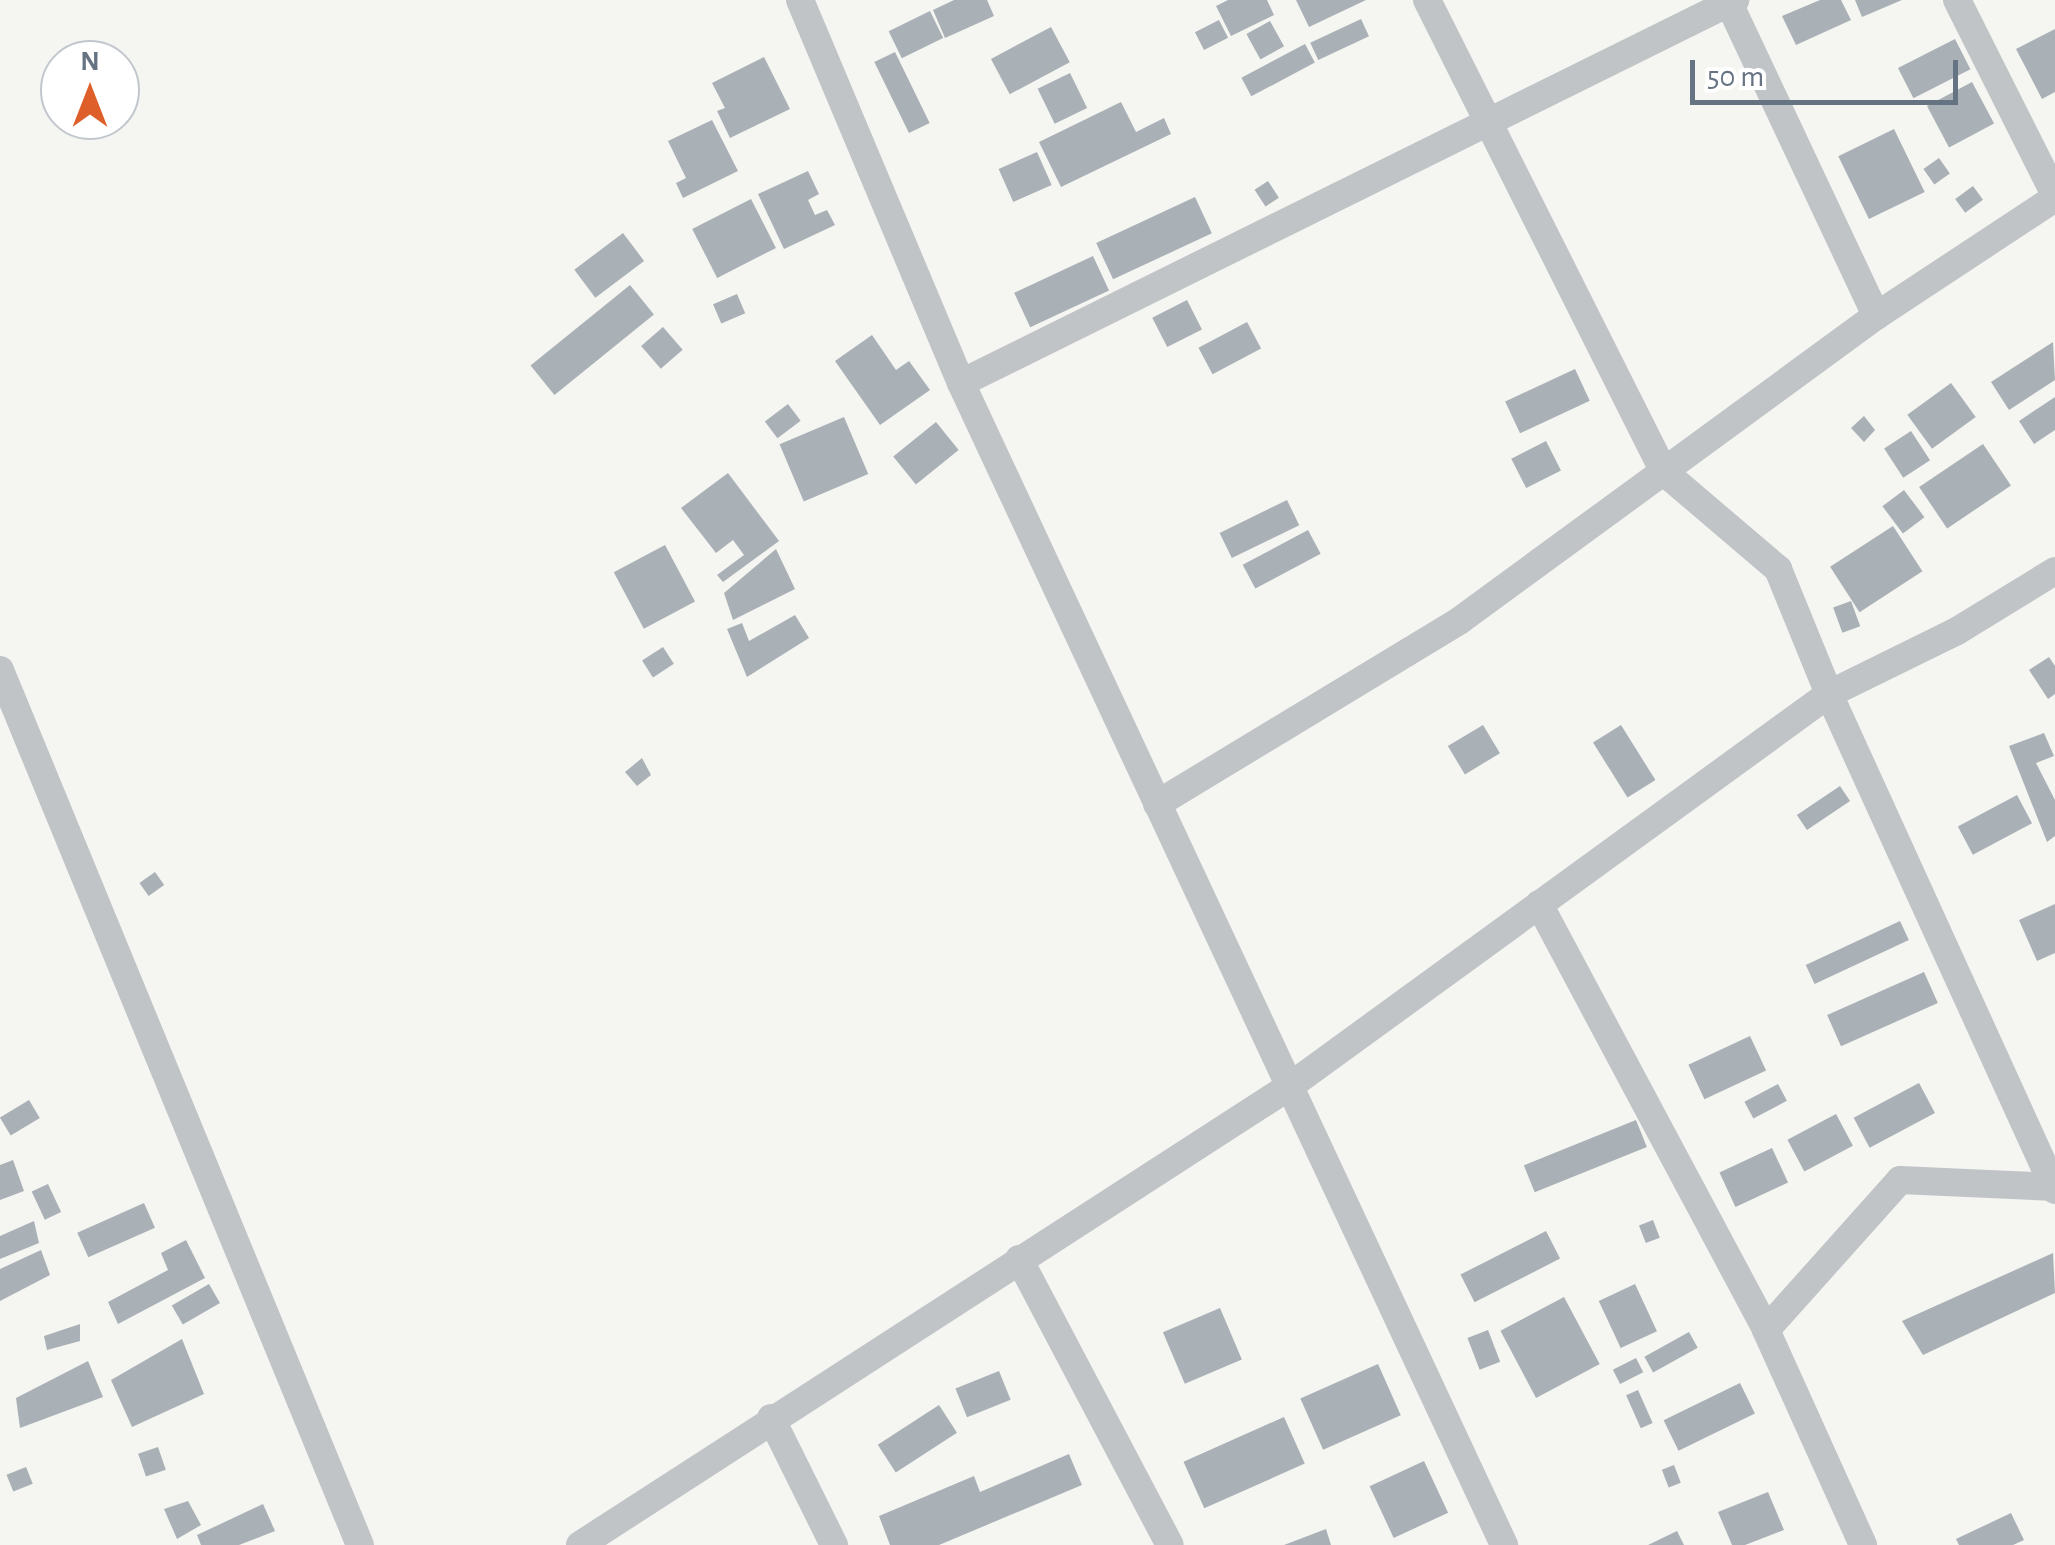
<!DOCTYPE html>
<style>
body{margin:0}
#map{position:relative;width:2055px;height:1545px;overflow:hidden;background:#f5f5f2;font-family:"Alegreya Sans",sans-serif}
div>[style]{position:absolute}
.building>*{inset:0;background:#a9b1b6;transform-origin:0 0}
.minor>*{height:28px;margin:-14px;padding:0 14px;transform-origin:14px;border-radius:14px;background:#c0c4c7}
span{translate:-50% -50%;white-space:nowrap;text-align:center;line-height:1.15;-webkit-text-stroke:10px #fff;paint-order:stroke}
.north{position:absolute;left:40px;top:40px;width:100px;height:100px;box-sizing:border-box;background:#fff;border:2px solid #c1c7cd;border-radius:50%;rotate:0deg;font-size:28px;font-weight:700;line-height:40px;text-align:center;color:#657382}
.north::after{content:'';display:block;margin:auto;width:35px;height:45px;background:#de5f29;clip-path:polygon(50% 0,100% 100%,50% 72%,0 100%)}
.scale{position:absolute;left:1690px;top:60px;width:268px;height:45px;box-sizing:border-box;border:5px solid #657382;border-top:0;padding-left:12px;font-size:30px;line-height:35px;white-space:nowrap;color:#657382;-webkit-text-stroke:8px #fff;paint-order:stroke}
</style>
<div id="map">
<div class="building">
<div style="clip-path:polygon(954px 0,987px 0,994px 16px,945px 38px,933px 10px)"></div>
<div style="clip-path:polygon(1228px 0,1267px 0,1274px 15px,1231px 36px,1216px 6px)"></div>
<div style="clip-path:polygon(1296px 0,1366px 0,1309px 27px)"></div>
<div style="clip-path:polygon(1820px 0,1841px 0,1851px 20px,1796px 45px,1782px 16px)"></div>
<div style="clip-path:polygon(1855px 0,1902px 0,1862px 17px)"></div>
<div style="left:930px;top:11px;width:30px;height:46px;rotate:64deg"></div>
<div style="left:1361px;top:19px;width:19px;height:56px;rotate:65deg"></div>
<div style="left:1219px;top:20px;width:20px;height:27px;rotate:63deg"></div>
<div style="left:1270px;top:21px;width:29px;height:27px;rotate:61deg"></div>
<div style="left:1051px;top:27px;width:40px;height:68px;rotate:62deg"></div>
<div style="clip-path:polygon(2055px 29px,2055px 92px,2042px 99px,2016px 49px)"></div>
<div style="left:1955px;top:39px;width:34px;height:64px;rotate:63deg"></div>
<div style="left:1305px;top:44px;width:21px;height:72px;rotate:62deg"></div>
<div style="left:895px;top:52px;width:79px;height:23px;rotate:64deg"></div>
<div style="clip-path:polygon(764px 57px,790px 109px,730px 138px,717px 111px,725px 108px,712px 83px)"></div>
<div style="left:1070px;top:73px;width:39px;height:36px;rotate:64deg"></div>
<div style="left:1972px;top:82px;width:47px;height:51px;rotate:62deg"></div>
<div style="clip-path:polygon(1121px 102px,1136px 132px,1164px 118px,1171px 134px,1061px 187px,1039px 142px)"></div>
<div style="clip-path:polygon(712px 120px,738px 171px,683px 198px,676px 183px,686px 178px,668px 141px)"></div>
<div style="left:1894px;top:129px;width:70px;height:62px;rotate:64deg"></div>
<div style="left:1037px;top:152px;width:36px;height:42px;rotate:66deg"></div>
<div style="left:1939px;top:158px;width:19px;height:19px;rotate:55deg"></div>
<div style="clip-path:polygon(808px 171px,819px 194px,808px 200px,815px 215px,827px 210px,835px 225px,784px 249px,758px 194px)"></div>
<div style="left:1268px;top:181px;width:20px;height:16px;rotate:57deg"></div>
<div style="left:1973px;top:186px;width:17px;height:22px;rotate:54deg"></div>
<div style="left:1195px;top:197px;width:40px;height:109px;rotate:65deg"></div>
<div style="left:751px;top:199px;width:55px;height:66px;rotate:63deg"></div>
<div style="left:623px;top:233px;width:35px;height:61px;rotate:53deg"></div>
<div style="left:1093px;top:256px;width:38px;height:87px;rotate:65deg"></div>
<div style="left:630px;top:285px;width:38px;height:128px;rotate:51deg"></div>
<div style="left:737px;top:294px;width:21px;height:26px;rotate:67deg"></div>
<div style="left:1187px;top:300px;width:33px;height:39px;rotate:63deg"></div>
<div style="left:1247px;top:322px;width:30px;height:55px;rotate:62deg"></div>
<div style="left:663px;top:327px;width:30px;height:29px;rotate:49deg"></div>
<div style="clip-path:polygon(872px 335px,896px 370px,909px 361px,930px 390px,880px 425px,835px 361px)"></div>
<div style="clip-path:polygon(2053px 342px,2055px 380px,2009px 410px,1991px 382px)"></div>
<div style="left:1575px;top:369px;width:35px;height:77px;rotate:65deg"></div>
<div style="left:1951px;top:383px;width:42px;height:54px;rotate:54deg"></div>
<div style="clip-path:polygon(2055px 397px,2055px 430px,2034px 444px,2019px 421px)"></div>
<div style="left:788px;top:404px;width:21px;height:29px;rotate:53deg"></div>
<div style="clip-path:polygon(1864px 416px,1875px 430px,1864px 442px,1851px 428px)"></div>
<div style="left:844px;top:417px;width:62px;height:70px;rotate:67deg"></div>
<div style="left:936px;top:422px;width:36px;height:55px;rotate:51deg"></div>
<div style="left:1911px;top:431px;width:35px;height:32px;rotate:57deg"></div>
<div style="left:1546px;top:441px;width:33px;height:39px;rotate:63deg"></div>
<div style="left:1983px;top:444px;width:50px;height:77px;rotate:56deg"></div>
<div style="clip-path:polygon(728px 473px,779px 541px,723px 582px,717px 575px,744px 555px,733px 540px,716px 553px,681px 508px)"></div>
<div style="left:1904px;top:490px;width:34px;height:27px;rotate:53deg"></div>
<div style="left:1287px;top:500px;width:28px;height:75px;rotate:64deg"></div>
<div style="left:1893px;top:526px;width:54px;height:75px;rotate:57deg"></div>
<div style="left:1308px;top:530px;width:27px;height:74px;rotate:62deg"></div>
<div style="left:665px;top:545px;width:64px;height:58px;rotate:62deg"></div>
<div style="clip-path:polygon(776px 549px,795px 589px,733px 620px,724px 593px)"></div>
<div style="left:1851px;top:601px;width:27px;height:19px;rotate:70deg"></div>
<div style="clip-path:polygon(795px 615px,809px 638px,747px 677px,727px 629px,742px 623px,749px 641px)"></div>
<div style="left:663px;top:647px;width:20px;height:25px;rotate:57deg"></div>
<div style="clip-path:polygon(2049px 657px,2055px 666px,2055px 694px,2048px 699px,2029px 670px)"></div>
<div style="left:1483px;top:725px;width:33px;height:41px;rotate:59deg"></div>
<div style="left:1621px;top:725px;width:65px;height:33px;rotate:58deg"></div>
<div style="clip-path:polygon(2044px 733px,2054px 756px,2036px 763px,2055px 800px,2055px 836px,2047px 842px,2009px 746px)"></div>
<div style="clip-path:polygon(642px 758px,651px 775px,637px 786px,625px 772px)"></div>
<div style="left:1840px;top:786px;width:18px;height:52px;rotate:56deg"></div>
<div style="left:2017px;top:795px;width:32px;height:67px;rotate:62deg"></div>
<div style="left:155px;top:872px;width:16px;height:19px;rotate:55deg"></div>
<div style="clip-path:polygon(2055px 904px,2055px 953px,2037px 961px,2019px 920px)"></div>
<div style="left:1900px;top:921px;width:21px;height:104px;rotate:65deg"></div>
<div style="left:1924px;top:972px;width:34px;height:106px;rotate:66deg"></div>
<div style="left:1750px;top:1036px;width:38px;height:68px;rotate:65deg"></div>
<div style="left:1919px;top:1083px;width:34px;height:74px;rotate:62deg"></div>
<div style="left:1778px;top:1084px;width:19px;height:38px;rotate:62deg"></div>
<div style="left:29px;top:1100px;width:21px;height:34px;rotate:59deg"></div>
<div style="left:1836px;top:1114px;width:36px;height:55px;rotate:62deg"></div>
<div style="left:1636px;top:1120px;width:29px;height:121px;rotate:68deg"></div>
<div style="left:1772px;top:1148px;width:38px;height:58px;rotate:65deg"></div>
<div style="clip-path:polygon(13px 1160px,24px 1191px,0 1200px,0 1165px)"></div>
<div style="left:48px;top:1184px;width:31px;height:18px;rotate:65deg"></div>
<div style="left:144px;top:1203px;width:27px;height:73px;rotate:66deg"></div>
<div style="left:1653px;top:1220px;width:19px;height:15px;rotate:69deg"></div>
<div style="clip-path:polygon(34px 1221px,39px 1243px,0 1259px,0 1236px)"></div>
<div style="left:1546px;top:1231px;width:31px;height:96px;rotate:63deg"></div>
<div style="clip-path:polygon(186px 1240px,205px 1278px,118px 1324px,108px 1302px,168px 1270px,161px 1253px)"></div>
<div style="clip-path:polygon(41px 1250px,50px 1275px,0 1301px,0 1269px)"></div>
<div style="clip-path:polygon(2053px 1253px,2055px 1293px,1923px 1355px,1902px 1321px)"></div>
<div style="left:209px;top:1284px;width:22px;height:43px;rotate:60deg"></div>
<div style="left:1635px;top:1284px;width:52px;height:40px;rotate:65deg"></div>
<div style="left:1564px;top:1297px;width:76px;height:72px;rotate:62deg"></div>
<div style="left:1220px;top:1308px;width:56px;height:62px;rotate:67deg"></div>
<div style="clip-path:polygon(80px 1324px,80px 1341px,47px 1350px,44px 1336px)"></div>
<div style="left:1488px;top:1330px;width:34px;height:22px;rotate:69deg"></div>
<div style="left:1689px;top:1332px;width:18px;height:51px;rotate:61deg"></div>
<div style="clip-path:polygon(182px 1339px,204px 1394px,132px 1427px,111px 1380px)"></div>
<div style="left:1636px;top:1358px;width:16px;height:26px;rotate:63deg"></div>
<div style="clip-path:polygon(88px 1361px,103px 1397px,20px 1428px,16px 1398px)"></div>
<div style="left:1378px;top:1364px;width:56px;height:85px;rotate:66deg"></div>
<div style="left:999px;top:1371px;width:31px;height:47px;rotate:68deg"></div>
<div style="left:1740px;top:1383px;width:34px;height:85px;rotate:64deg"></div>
<div style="left:1638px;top:1390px;width:36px;height:13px;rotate:66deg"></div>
<div style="left:939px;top:1405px;width:33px;height:73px;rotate:57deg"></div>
<div style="left:1284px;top:1417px;width:51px;height:110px;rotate:66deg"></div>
<div style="left:158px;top:1447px;width:24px;height:21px;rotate:71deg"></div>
<div style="clip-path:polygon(1069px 1454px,1082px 1485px,939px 1545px,890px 1545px,879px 1516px,974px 1476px,980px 1492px)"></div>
<div style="left:1424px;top:1461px;width:57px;height:60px;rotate:65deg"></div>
<div style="left:1674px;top:1465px;width:19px;height:13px;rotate:69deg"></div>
<div style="left:26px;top:1467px;width:18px;height:21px;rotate:68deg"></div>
<div style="clip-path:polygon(1768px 1492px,1784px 1530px,1745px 1545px,1732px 1545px,1718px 1512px)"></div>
<div style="clip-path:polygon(188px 1501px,201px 1525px,177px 1539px,164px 1509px)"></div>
<div style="clip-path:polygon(263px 1504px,275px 1531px,239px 1545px,201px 1545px,197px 1535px)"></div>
<div style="clip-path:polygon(2011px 1513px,2024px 1540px,2013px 1545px,1959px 1545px,1956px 1539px)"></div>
<div style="clip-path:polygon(1326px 1529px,1331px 1545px,1284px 1545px)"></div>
<div style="clip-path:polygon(1677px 1531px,1684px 1545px,1648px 1545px)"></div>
</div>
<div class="minor">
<div style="left:800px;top:0;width:415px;rotate:67.2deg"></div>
<div style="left:961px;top:383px;width:1283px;rotate:64.95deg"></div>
<div style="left:1427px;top:0;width:528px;rotate:63.34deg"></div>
<div style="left:1664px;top:472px;width:150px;rotate:40.4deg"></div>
<div style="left:1778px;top:569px;width:135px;rotate:67.8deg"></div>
<div style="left:1829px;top:694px;width:545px;rotate:65.5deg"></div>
<div style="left:1957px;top:0;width:218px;rotate:63.3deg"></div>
<div style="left:1729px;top:3px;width:346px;rotate:64.8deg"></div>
<div style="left:961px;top:383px;width:864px;rotate:-26.33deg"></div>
<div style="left:0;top:670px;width:946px;rotate:67.64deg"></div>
<div style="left:1157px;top:804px;width:353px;rotate:-31.2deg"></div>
<div style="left:1459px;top:621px;width:517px;rotate:-36.18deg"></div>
<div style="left:1876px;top:316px;width:214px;rotate:-33.4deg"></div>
<div style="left:1539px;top:904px;width:483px;rotate:61.9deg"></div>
<div style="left:1766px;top:1330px;width:236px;rotate:65.7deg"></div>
<div style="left:1019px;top:1259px;width:323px;rotate:62.2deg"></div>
<div style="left:1766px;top:1330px;width:201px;rotate:-48.2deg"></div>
<div style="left:1900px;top:1180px;width:155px;rotate:2.6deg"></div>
<div style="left:771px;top:1418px;width:142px;rotate:63.6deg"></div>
<div style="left:580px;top:1545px;width:845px;rotate:-32.88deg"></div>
<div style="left:1290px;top:1086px;width:666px;rotate:-36.03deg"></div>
<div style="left:1829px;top:694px;width:143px;rotate:-26.2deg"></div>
<div style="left:1957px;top:631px;width:115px;rotate:-31.5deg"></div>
</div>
<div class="north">N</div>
<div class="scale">50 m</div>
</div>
